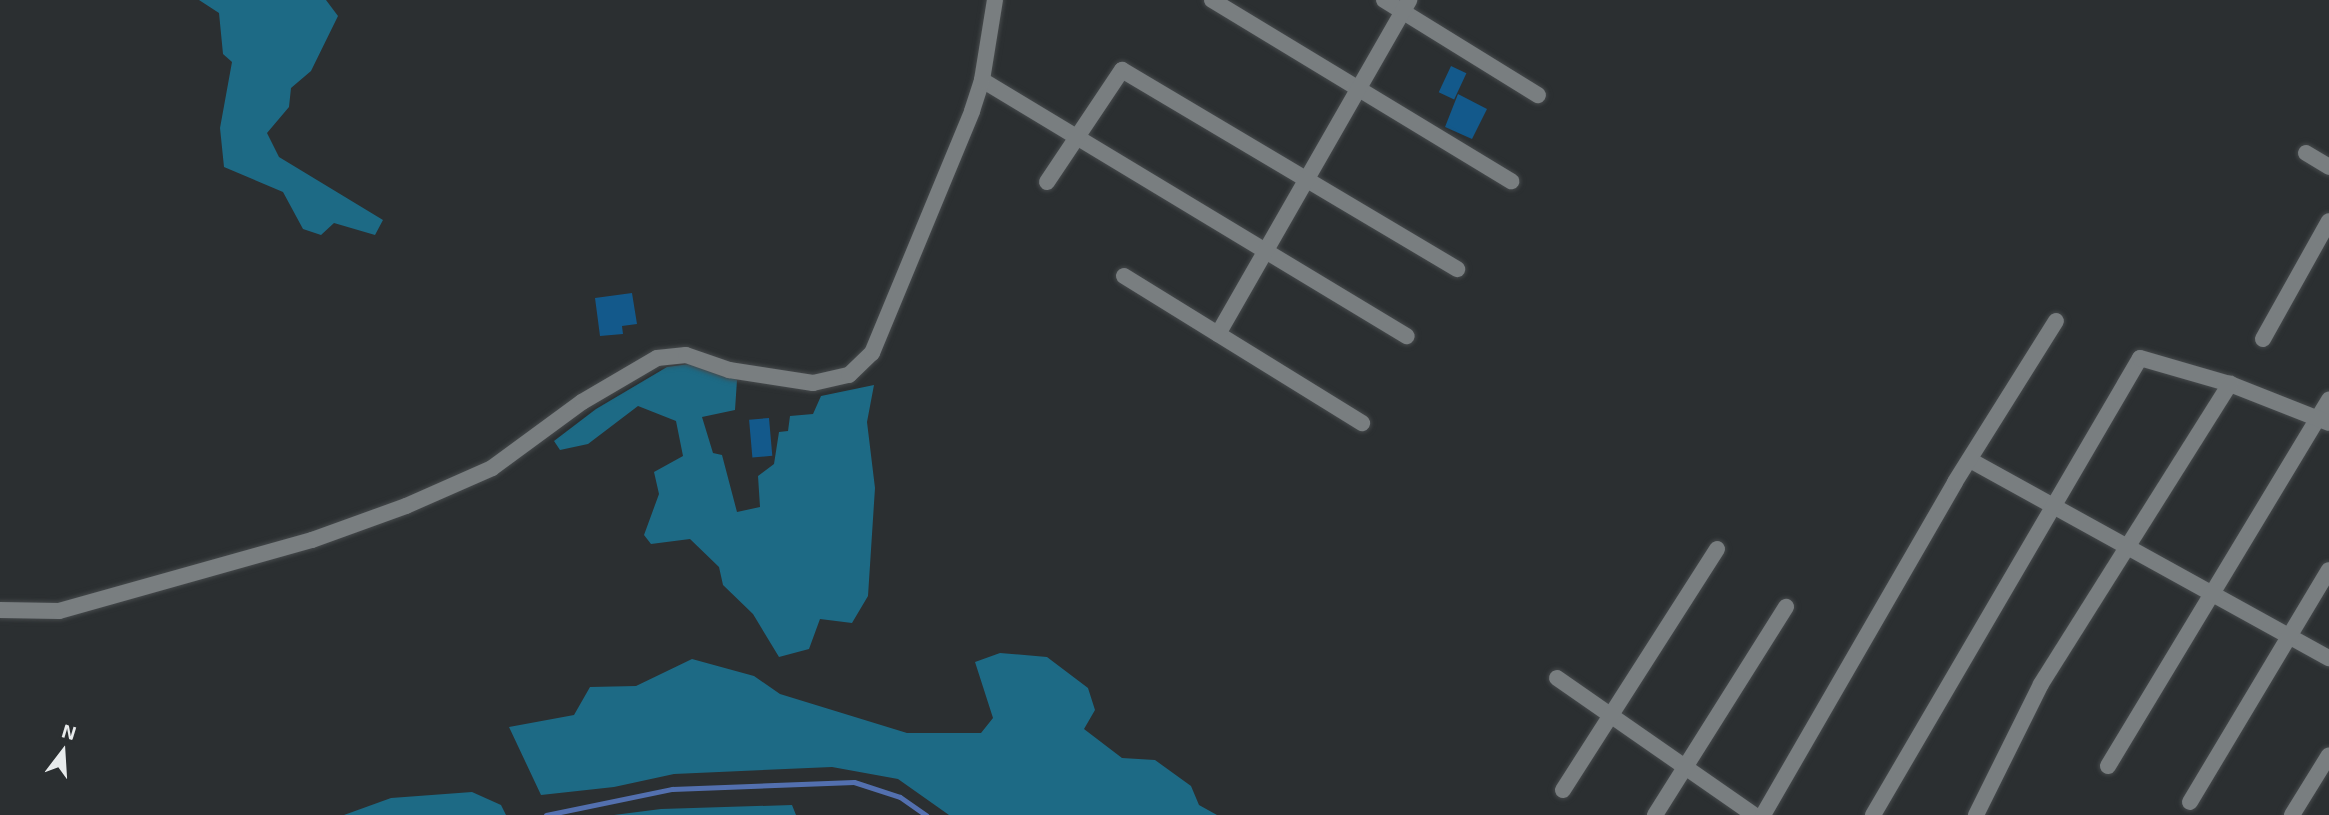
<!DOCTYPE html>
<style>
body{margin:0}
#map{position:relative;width:2329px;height:815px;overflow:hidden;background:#2b2f31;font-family:"Exo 2",sans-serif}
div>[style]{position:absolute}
.forest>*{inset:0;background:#1d6a85}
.stream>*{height:5px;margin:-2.5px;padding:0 2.5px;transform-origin:2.5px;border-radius:2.5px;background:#5370af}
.building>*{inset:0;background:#13598b;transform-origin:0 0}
.roads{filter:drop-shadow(0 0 2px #464a4c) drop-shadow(0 0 2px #464a4c)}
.minor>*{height:16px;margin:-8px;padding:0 8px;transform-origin:8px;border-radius:8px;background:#797e80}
span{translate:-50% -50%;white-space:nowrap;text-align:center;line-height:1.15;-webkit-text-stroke:6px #2b2f31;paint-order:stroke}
.north{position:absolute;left:28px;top:717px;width:70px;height:70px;-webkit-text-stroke:5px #2b2f31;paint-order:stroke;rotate:17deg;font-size:19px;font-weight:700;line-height:28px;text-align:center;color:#e8ebec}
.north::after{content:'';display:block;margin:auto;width:24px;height:32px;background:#e8ebec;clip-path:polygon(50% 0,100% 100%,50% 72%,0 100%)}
</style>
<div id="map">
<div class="forest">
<div style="clip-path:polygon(199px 0,326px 0,338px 16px,311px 71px,291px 88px,289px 107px,267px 133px,279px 157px,383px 220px,375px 235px,334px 223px,321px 235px,303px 229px,283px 192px,224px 167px,220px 128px,232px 62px,223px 54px,219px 13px)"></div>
<div style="clip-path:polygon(697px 363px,737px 380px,735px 410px,702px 417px,713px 453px,722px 455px,737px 512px,760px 507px,758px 476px,774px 464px,779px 432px,788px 431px,790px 416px,813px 414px,821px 396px,874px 385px,867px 422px,875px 488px,868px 596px,852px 623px,820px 619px,809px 649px,779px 657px,753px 614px,723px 585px,719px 567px,690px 539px,651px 544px,644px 535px,659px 494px,654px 472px,683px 456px,676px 421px,638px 406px,588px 444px,560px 450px,554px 441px,596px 409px,667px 367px)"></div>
<div style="clip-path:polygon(1000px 653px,1047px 657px,1088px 688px,1095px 710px,1084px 729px,1122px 758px,1155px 760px,1191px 786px,1199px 805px,1217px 815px,949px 815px,898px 779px,832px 767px,674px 774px,614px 787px,541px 795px,509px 727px,574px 715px,590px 687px,636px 686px,692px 659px,754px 676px,780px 694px,907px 733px,981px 733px,993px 718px,975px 662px)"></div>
<div style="clip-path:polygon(472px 792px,501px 805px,506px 815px,344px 815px,391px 798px)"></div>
<div style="clip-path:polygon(792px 805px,796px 815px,614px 815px,661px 809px)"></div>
</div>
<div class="stream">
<div style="left:546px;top:815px;width:129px;rotate:-11.7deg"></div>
<div style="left:672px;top:789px;width:182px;rotate:-2.2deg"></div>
<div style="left:854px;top:782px;width:48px;rotate:18.1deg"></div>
<div style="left:900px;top:797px;width:32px;rotate:35deg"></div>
</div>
<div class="building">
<div style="left:1451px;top:66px;width:17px;height:29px;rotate:25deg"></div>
<div style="clip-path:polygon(1458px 94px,1487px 109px,1472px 139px,1445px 127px)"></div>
<div style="clip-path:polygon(632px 293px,637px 324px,622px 326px,623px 334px,600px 336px,595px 298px)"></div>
<div style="left:769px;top:418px;width:38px;height:20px;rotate:85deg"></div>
</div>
<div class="roads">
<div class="minor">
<div style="left:1212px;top:0;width:350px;rotate:31.2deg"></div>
<div style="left:1384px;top:0;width:181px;rotate:31.7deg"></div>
<div style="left:982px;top:80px;width:496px;rotate:31.1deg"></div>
<div style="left:2306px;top:153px;width:27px;rotate:31deg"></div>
<div style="left:1047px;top:182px;width:135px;rotate:-56.2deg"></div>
<div style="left:1122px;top:70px;width:390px;rotate:30.7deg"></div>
<div style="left:1124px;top:276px;width:280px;rotate:31.7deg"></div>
<div style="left:1218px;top:334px;width:385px;rotate:-60.2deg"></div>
<div style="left:2263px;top:339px;width:135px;rotate:-60.8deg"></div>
<div style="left:1970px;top:460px;width:410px;rotate:28.9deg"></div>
<div style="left:0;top:610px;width:59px;rotate:1deg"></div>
<div style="left:59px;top:611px;width:263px;rotate:-15.7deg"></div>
<div style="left:312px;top:540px;width:100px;rotate:-19.9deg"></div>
<div style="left:406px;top:506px;width:94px;rotate:-23.8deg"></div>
<div style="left:492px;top:468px;width:112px;rotate:-36.3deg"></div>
<div style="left:582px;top:402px;width:87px;rotate:-30.4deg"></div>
<div style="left:657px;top:358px;width:29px;rotate:-6deg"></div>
<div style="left:686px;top:355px;width:46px;rotate:19.2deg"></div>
<div style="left:729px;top:370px;width:85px;rotate:8.8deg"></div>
<div style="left:813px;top:383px;width:37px;rotate:-13deg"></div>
<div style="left:849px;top:375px;width:32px;rotate:-44deg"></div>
<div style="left:872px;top:353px;width:262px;rotate:-67.5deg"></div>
<div style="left:972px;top:111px;width:33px;rotate:-72deg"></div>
<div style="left:982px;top:80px;width:81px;rotate:-80.8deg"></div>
<div style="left:1557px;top:678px;width:240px;rotate:34.8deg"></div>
<div style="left:2108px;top:766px;width:428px;rotate:-58.9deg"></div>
<div style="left:1563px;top:790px;width:286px;rotate:-57.4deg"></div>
<div style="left:2190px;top:802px;width:270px;rotate:-59.1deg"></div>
<div style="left:1655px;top:815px;width:246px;rotate:-57.8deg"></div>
<div style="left:1763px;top:815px;width:384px;rotate:-60deg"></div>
<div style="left:1955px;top:482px;width:190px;rotate:-57.9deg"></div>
<div style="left:1873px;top:815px;width:529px;rotate:-59.7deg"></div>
<div style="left:2140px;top:358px;width:94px;rotate:16.1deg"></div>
<div style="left:2230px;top:384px;width:106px;rotate:21.5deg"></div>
<div style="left:1976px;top:815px;width:146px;rotate:-63.6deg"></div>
<div style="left:2041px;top:684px;width:355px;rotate:-57.8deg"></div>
<div style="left:2292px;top:815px;width:70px;rotate:-58.3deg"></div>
</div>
</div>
<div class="north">N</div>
</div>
